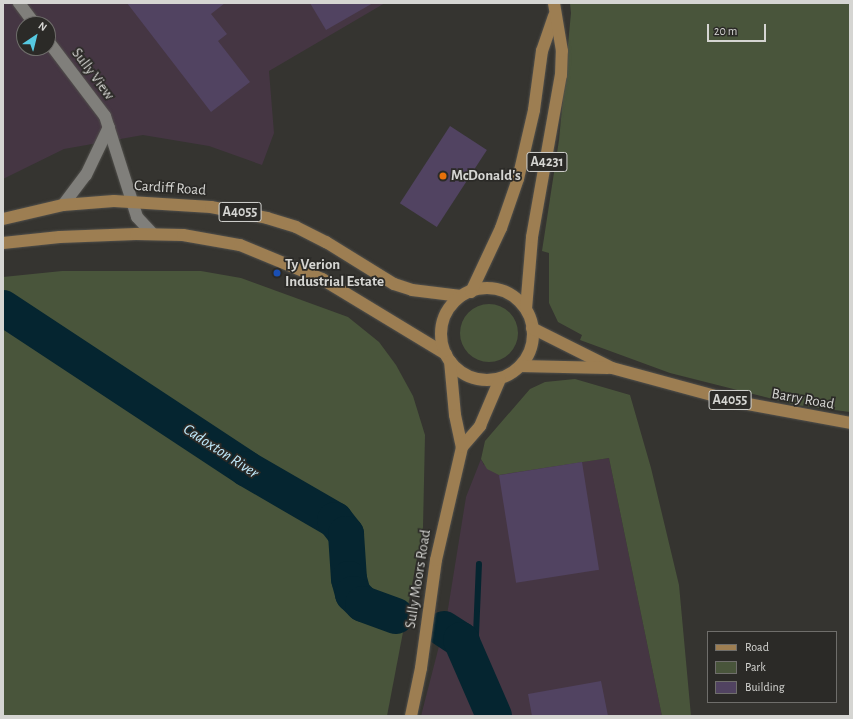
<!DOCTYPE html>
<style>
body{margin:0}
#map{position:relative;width:853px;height:719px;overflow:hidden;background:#353430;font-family:"Alegreya Sans",sans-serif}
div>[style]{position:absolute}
.industrial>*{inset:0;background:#453643}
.green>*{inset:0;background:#49553b}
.round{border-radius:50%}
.stream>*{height:6px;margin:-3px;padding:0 3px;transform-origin:3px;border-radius:3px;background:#052530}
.river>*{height:36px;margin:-18px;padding:0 18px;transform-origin:18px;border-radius:18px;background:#052530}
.building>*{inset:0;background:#514361;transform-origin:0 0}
.roads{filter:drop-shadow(0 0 1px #51504c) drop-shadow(0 0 1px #51504c)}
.minor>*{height:12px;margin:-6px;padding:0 6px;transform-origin:6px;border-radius:6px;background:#807f7b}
.major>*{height:12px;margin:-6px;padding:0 6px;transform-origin:6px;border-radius:6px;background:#9d7e52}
.major>.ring{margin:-6px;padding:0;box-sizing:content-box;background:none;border:12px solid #9d7e52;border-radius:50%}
.dots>*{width:11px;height:11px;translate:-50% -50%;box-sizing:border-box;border:2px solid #2b2a27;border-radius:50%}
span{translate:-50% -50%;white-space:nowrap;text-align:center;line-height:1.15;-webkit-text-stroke:3.5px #2b2a27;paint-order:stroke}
.shield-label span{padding:1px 3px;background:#2b2a27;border:1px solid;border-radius:3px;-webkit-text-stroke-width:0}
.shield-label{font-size:14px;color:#d5d5d2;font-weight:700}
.street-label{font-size:15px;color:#d5d5d2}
.poi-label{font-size:15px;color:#d5d5d2;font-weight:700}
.left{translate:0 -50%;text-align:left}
.water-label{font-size:16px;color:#c1ebfd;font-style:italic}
.frame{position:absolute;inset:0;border:4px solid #d5d5d2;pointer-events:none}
.legend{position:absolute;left:707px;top:631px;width:130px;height:72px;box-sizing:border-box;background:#2b2a27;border:1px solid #6f6e6b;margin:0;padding:5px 7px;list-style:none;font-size:12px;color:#d5d5d2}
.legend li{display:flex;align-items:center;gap:8px;height:20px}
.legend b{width:20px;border:1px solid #6f6e6b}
.north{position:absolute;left:16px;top:16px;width:40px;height:40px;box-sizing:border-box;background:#2b2a27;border:1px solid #6f6e6b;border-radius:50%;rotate:35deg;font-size:11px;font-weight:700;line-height:16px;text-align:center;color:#d5d5d2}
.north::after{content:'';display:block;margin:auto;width:14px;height:18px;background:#56c9e1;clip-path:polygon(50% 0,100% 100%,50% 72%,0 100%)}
.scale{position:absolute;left:707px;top:24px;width:59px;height:18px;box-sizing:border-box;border:2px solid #d5d5d2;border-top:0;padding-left:5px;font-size:12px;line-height:14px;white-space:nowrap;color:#d5d5d2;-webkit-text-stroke:3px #2b2a27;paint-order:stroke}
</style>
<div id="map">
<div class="industrial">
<div style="clip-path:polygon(evenodd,3px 3px,385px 3px,269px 71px,274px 133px,262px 165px,209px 146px,143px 135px,64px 149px,3px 179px,3px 3px,24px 24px,48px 24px,48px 48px,24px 48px,24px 24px)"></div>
<div style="clip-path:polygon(609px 458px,662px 716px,421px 716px,447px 615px,466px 497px,481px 459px,484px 465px,582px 462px)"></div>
</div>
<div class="green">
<div style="clip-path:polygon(570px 3px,850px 3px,850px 412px,796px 405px,670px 373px,580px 340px,582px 335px,558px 322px,549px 303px,549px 253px,542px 251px,559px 140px,571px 13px)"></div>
<div style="clip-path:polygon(62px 271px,201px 271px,241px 278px,348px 317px,379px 342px,396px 365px,413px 396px,425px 435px,423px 527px,387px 716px,3px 716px,3px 277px)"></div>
<div class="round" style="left:460px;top:304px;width:58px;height:58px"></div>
<div style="clip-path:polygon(575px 379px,630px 395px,651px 468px,679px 585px,691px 716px,662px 716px,609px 458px,499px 475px,487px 469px,481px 459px,485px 441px,530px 389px,545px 382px)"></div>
</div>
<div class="stream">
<div style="left:474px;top:674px;width:26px;rotate:-81deg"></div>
<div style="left:478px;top:648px;width:13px;rotate:-99deg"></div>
<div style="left:476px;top:635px;width:71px;rotate:-87.6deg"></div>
</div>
<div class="river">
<div style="left:3px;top:308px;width:292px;rotate:33.4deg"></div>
<div style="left:247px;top:469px;width:102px;rotate:30.1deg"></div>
<div style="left:335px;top:520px;width:18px;rotate:52deg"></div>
<div style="left:346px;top:534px;width:45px;rotate:86.2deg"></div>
<div style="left:349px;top:579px;width:16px;rotate:75deg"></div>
<div style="left:353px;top:594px;width:14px;rotate:45deg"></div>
<div style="left:363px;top:604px;width:35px;rotate:20deg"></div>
<div style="left:444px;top:629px;width:20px;rotate:33deg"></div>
<div style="left:461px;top:640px;width:83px;rotate:66.5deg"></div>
</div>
<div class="building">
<div style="clip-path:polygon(127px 3px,225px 3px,211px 14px,227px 34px,218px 41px,250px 82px,211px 112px)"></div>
<div style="clip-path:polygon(310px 3px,373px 3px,326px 30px)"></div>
<div style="left:450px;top:126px;width:44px;height:92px;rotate:33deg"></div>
<div style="left:582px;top:462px;width:109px;height:84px;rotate:81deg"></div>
<div style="clip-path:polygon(601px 681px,608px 716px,532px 716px,528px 694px)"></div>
</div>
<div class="roads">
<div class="minor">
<div style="left:19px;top:3px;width:26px;rotate:53deg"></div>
<div style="left:48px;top:41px;width:94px;rotate:52.8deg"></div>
<div style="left:105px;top:116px;width:106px;rotate:72.4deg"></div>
<div style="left:137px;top:217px;width:23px;rotate:47deg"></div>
<div style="left:63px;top:205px;width:38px;rotate:-53deg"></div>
<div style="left:86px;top:175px;width:53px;rotate:-64.4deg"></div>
</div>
<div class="major">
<div style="left:3px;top:219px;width:62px;rotate:-13.1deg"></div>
<div style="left:63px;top:205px;width:51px;rotate:-4.5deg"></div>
<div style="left:114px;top:201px;width:97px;rotate:3.5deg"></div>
<div style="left:211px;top:207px;width:57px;rotate:11.1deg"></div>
<div style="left:267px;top:218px;width:30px;rotate:17deg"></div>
<div style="left:296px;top:227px;width:34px;rotate:27deg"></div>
<div style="left:326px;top:242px;width:80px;rotate:31.7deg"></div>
<div style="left:394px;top:284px;width:19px;rotate:18deg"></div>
<div style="left:412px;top:290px;width:49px;rotate:7deg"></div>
<div style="left:3px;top:243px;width:57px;rotate:-6deg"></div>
<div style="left:60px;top:237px;width:76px;rotate:-2.3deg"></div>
<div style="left:136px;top:234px;width:47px;rotate:1.2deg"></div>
<div style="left:183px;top:235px;width:58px;rotate:10deg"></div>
<div style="left:240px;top:245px;width:89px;rotate:22.5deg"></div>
<div style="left:322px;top:279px;width:145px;rotate:31.2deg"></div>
<div class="ring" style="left:441px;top:288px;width:80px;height:80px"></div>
<div style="left:471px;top:292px;width:71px;rotate:-64.9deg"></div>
<div style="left:501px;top:228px;width:52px;rotate:-70.9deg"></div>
<div style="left:518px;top:179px;width:71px;rotate:-76.9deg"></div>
<div style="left:534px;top:110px;width:60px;rotate:-82.3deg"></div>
<div style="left:542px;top:51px;width:37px;rotate:-71deg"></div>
<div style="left:526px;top:309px;width:72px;rotate:-85.2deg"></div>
<div style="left:532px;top:237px;width:165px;rotate:-79.9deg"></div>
<div style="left:561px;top:75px;width:24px;rotate:-88deg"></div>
<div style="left:562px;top:51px;width:49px;rotate:-99.5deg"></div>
<div style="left:532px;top:328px;width:89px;rotate:26.6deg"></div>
<div style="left:612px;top:368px;width:130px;rotate:15.2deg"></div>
<div style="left:737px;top:402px;width:115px;rotate:10.5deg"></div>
<div style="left:450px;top:361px;width:54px;rotate:84.7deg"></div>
<div style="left:455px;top:415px;width:33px;rotate:78deg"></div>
<div style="left:520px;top:366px;width:88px;rotate:1.3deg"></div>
<div style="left:411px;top:716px;width:49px;rotate:-78.2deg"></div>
<div style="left:421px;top:668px;width:109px;rotate:-82.1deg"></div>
<div style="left:436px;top:560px;width:116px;rotate:-77deg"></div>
<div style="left:462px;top:447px;width:28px;rotate:-49deg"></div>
<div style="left:480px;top:426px;width:51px;rotate:-66.9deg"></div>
</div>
</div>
<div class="dots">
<div style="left:443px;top:176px;background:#e8710a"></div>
<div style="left:277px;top:273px;background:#1a4fb4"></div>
</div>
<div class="shield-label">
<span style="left:547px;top:162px">A4231</span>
<span style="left:240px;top:212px">A4055</span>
<span style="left:730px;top:400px">A4055</span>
</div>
<div class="street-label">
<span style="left:93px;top:74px;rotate:53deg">Sully View</span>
<span style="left:170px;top:188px;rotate:4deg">Cardiff Road</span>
<span style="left:803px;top:399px;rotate:10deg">Barry Road</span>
<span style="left:418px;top:579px;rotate:-81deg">Sully Moors Road</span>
</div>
<div class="poi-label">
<span class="left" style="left:451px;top:176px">McDonald's</span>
<span class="left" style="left:285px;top:273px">Ty Verion<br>Industrial Estate</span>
</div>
<div class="water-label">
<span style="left:221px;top:451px;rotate:33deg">Cadoxton River</span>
</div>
<div class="frame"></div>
<ul class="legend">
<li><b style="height:5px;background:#9d7e52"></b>Road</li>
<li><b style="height:11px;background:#49553b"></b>Park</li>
<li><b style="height:11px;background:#514361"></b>Building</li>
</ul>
<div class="north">N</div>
<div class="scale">20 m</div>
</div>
